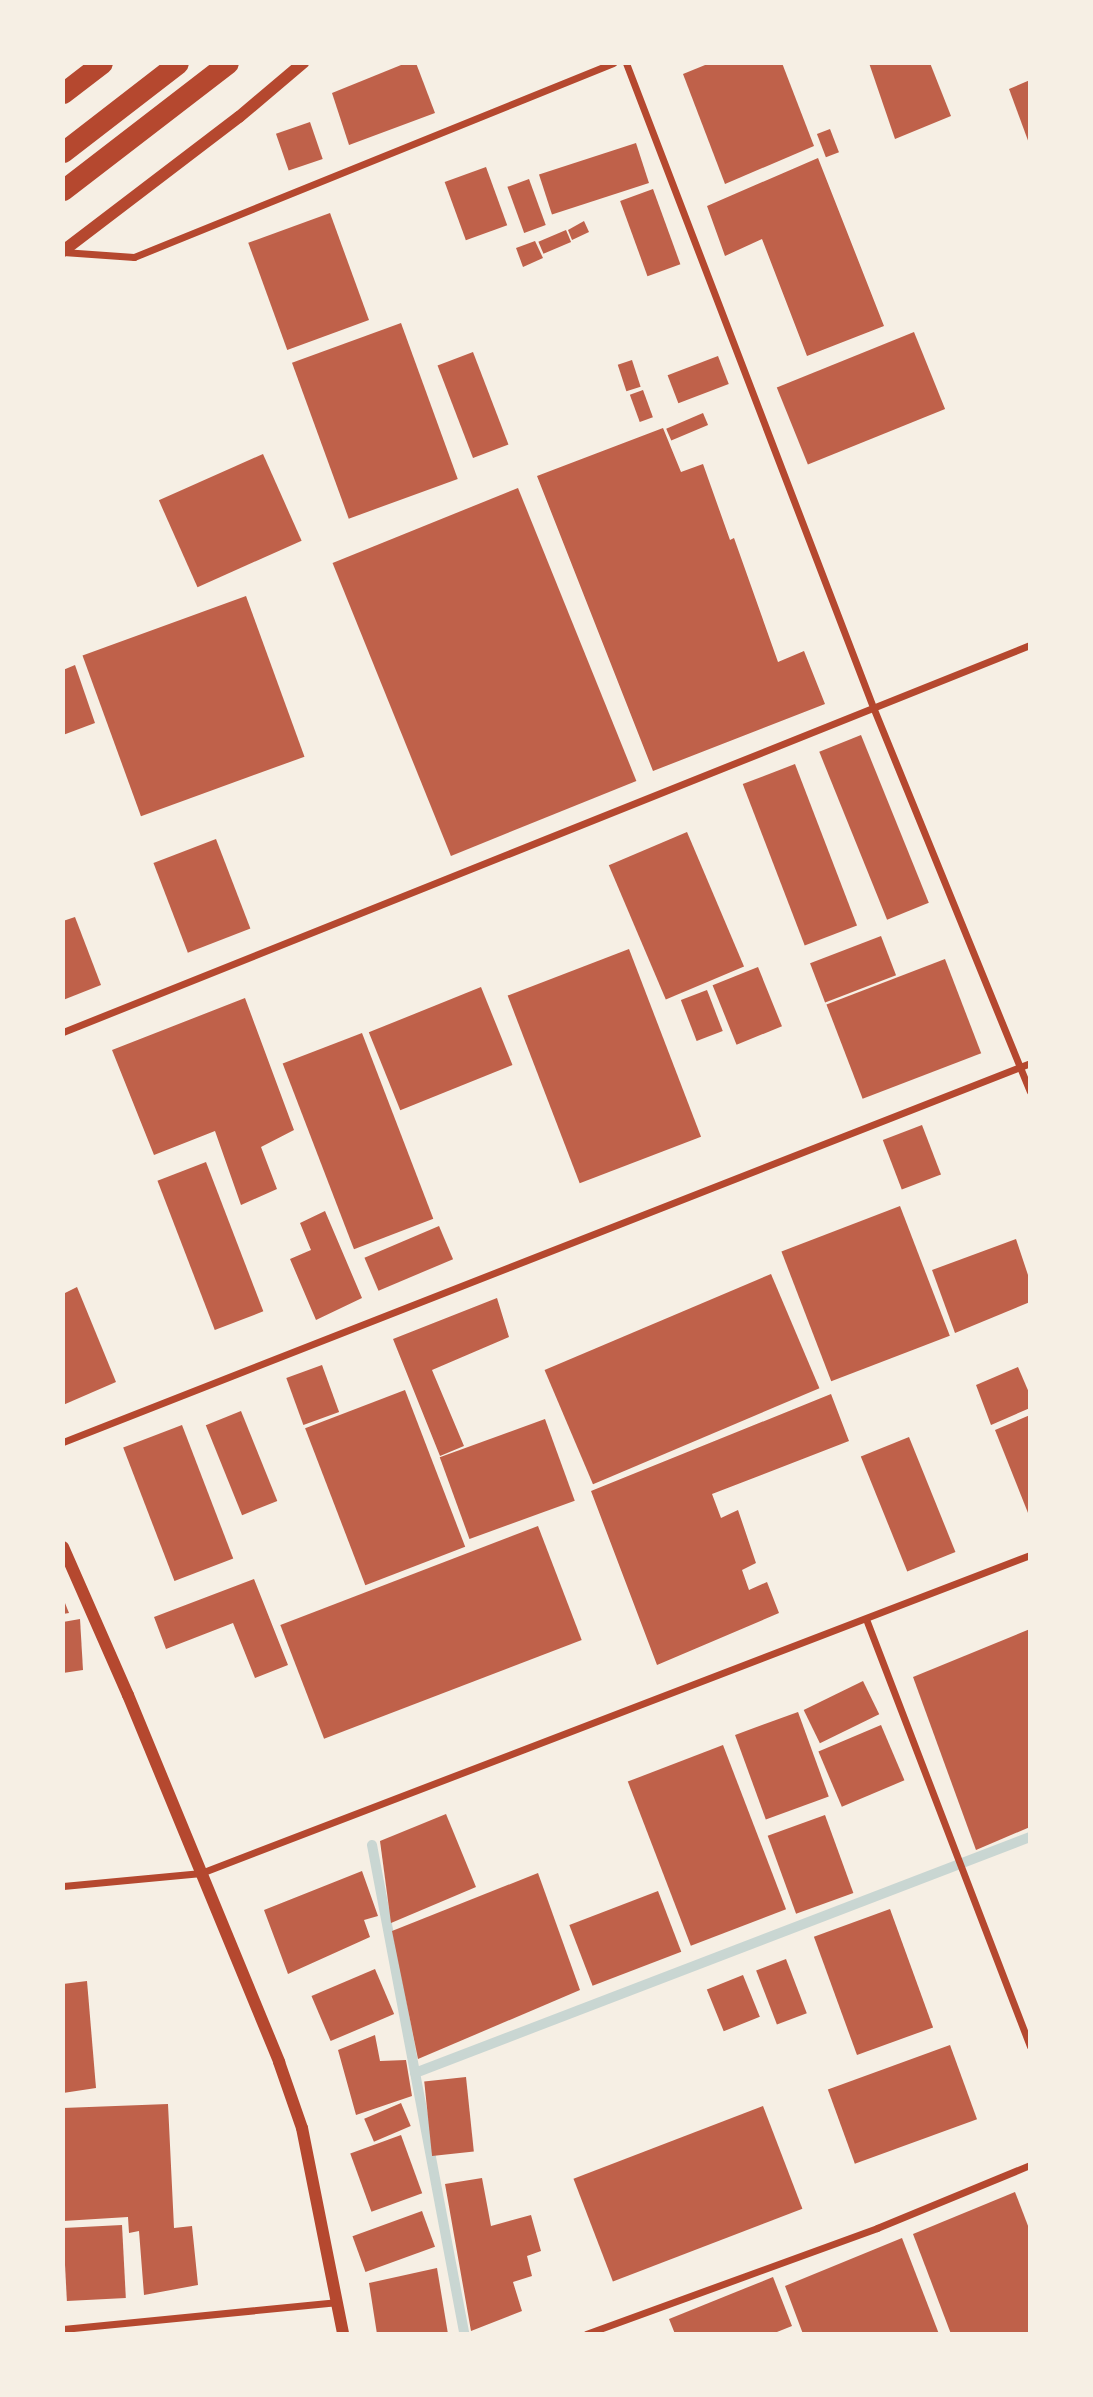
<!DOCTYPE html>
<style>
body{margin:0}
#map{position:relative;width:1093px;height:2397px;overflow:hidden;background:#f6efe4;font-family:"Public Sans",sans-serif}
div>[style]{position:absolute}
.stream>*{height:10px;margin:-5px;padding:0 5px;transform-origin:5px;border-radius:5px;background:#c9d6d2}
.building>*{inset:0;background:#bf614a;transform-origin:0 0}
.minor>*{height:7px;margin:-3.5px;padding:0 3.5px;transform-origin:3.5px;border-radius:3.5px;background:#b5482f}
.tertiary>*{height:12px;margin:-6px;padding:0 6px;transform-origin:6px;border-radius:6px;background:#b5482f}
.motorway>*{height:21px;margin:-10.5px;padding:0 10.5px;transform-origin:10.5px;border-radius:10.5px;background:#b5482f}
span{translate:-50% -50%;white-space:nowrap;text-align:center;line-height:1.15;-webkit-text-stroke:6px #f6efe4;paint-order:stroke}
.frame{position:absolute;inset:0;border:65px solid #f6efe4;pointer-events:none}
</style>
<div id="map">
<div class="stream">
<div style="left:372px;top:1845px;width:498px;rotate:79.3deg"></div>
<div style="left:415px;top:2073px;width:659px;rotate:-20.99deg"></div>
</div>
<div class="building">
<div style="clip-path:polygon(406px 63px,416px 63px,435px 113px,349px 145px,332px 93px)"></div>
<div style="clip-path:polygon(710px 63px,782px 63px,814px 146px,725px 184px,683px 74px)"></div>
<div style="clip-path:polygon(869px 63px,930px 63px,951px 116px,895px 139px)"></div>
<div style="clip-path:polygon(1030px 80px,1030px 146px,1009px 89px)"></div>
<div style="left:310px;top:122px;width:39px;height:36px;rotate:71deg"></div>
<div style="left:830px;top:129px;width:25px;height:14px;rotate:69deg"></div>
<div style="left:636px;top:143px;width:42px;height:102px;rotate:72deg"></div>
<div style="clip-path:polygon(818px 158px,884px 326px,807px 356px,762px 239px,725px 256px,707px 206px)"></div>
<div style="left:486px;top:167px;width:62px;height:44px;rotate:70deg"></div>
<div style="left:529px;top:179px;width:49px;height:23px;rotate:70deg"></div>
<div style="left:653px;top:189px;width:80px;height:35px;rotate:70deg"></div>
<div style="left:330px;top:213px;width:114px;height:87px;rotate:70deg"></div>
<div style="clip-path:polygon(584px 221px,589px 232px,572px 240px,568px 230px)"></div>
<div style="left:566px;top:230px;width:13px;height:30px;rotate:67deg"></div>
<div style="clip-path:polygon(535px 241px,543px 258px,523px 267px,516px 248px)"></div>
<div style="left:401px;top:323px;width:166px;height:116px;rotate:70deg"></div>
<div style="left:914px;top:332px;width:83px;height:148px;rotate:68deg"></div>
<div style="left:473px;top:352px;width:99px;height:38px;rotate:69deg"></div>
<div style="left:718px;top:356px;width:30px;height:54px;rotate:69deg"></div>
<div style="left:632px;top:360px;width:28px;height:15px;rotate:72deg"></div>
<div style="left:643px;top:390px;width:29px;height:14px;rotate:70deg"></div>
<div style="left:703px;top:413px;width:13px;height:40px;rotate:67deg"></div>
<div style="clip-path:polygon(663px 428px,681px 472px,703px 464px,730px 540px,734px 538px,778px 662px,804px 651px,825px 704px,653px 771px,537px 476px)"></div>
<div style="left:263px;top:454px;width:95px;height:114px;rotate:66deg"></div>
<div style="left:518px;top:488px;width:316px;height:200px;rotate:68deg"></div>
<div style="left:246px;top:596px;width:171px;height:174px;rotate:70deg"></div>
<div style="clip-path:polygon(75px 665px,95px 723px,63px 735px,63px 670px)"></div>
<div style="left:861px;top:735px;width:181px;height:45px;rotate:68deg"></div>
<div style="left:795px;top:764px;width:173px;height:56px;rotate:69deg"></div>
<div style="left:687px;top:832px;width:146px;height:85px;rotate:67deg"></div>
<div style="left:216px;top:839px;width:96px;height:67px;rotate:69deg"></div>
<div style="clip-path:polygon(75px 917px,101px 985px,63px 1000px,63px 921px)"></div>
<div style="left:881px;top:936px;width:42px;height:76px;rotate:69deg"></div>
<div style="left:629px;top:949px;width:201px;height:130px;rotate:69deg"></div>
<div style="left:945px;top:959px;width:101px;height:127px;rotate:69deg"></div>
<div style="left:758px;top:967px;width:64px;height:49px;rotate:68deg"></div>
<div style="left:481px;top:987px;width:84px;height:121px;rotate:68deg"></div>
<div style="left:707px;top:990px;width:44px;height:28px;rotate:69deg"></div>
<div style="clip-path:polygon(245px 998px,294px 1130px,261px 1147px,277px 1189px,241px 1205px,215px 1131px,154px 1155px,112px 1050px)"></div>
<div style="left:362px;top:1033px;width:199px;height:85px;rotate:69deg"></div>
<div style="left:922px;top:1125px;width:53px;height:42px;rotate:69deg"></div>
<div style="left:206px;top:1162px;width:160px;height:52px;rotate:69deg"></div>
<div style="left:900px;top:1206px;width:139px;height:127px;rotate:69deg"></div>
<div style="clip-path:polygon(325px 1211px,362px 1298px,316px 1320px,290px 1259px,311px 1250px,300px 1223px)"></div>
<div style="left:439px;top:1226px;width:36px;height:81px;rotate:67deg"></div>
<div style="clip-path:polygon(1016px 1239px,1030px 1281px,1030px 1302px,955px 1333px,932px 1270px)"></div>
<div style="left:771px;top:1274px;width:124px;height:246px;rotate:67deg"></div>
<div style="clip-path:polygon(77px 1287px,116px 1382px,63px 1405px,63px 1294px)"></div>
<div style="clip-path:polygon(497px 1298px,509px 1337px,432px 1370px,464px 1446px,440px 1456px,393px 1339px)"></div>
<div style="left:322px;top:1365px;width:50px;height:38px;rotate:70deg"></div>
<div style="clip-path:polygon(1018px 1367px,1030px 1395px,1030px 1408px,991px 1425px,976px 1385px)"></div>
<div style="left:405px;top:1390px;width:168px;height:107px;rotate:69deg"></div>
<div style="clip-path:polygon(831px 1394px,849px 1441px,712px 1494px,721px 1518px,738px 1510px,756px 1563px,742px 1570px,749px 1590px,767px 1582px,779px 1613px,657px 1665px,591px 1491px)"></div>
<div style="left:241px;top:1411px;width:97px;height:38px;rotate:68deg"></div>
<div style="clip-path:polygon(1030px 1415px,1030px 1518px,995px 1430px)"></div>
<div style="left:545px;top:1419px;width:87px;height:112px;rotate:70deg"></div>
<div style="left:182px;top:1425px;width:143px;height:63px;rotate:69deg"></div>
<div style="left:909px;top:1437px;width:124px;height:52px;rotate:68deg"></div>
<div style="left:538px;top:1526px;width:122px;height:276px;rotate:69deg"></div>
<div style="clip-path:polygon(254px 1579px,288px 1665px,255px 1678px,233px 1623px,166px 1649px,154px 1617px)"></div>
<div style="clip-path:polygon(63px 1598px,69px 1613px,63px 1614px)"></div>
<div style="clip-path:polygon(80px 1619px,83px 1670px,63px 1673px,63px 1622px)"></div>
<div style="clip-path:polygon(1030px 1629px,1030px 1827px,976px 1850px,913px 1677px)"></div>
<div style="left:863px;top:1681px;width:37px;height:66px;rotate:64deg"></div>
<div style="left:798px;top:1712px;width:90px;height:67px;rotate:70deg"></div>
<div style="left:881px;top:1725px;width:60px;height:68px;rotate:67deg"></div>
<div style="left:723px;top:1745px;width:176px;height:102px;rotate:69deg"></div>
<div style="clip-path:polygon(446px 1814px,476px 1887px,391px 1923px,380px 1841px)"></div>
<div style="left:825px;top:1815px;width:83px;height:61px;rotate:70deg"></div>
<div style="clip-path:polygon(362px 1871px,378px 1916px,364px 1920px,370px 1937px,288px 1974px,264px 1910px)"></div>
<div style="clip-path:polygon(538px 1873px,580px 1990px,418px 2059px,392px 1931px)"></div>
<div style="left:658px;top:1891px;width:65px;height:95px;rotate:69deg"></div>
<div style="left:890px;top:1909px;width:126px;height:81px;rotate:70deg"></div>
<div style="left:786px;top:1959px;width:58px;height:32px;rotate:69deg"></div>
<div style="left:375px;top:1969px;width:49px;height:69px;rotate:67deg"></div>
<div style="left:743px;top:1975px;width:45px;height:39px;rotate:68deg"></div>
<div style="clip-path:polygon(87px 1981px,96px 2088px,63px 2093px,63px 1984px)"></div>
<div style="clip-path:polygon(375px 2035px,380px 2061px,406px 2060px,412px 2096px,356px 2115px,338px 2050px)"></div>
<div style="left:950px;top:2045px;width:79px;height:130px;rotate:70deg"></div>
<div style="left:466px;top:2077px;width:75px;height:42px;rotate:84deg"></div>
<div style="left:401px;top:2103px;width:25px;height:40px;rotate:67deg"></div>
<div style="clip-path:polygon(168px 2104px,174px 2228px,192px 2226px,198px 2285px,144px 2295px,139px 2231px,129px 2233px,128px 2217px,63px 2221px,63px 2108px)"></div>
<div style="left:763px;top:2106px;width:110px;height:203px;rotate:69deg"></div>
<div style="left:401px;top:2135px;width:62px;height:54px;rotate:70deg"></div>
<div style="clip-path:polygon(482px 2178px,491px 2226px,531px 2215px,541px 2251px,527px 2256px,532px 2276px,513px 2282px,522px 2311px,471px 2331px,445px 2184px)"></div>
<div style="clip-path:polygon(1015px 2192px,1030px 2231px,1030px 2334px,951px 2334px,913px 2234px)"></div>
<div style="left:422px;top:2211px;width:38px;height:74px;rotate:70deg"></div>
<div style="left:122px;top:2225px;width:73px;height:59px;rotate:87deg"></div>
<div style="clip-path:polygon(902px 2238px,939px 2334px,803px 2334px,785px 2286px)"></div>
<div style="clip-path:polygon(437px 2268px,448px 2334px,377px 2334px,369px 2283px)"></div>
<div style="clip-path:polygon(773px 2277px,792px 2326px,772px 2334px,675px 2334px,669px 2319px)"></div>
</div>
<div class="minor">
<div style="left:626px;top:63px;width:690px;rotate:69.02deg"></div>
<div style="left:873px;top:707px;width:415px;rotate:67.8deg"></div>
<div style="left:63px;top:252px;width:71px;rotate:4deg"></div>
<div style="left:134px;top:257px;width:517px;rotate:-22.05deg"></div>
<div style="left:63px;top:1032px;width:1042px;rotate:-21.81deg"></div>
<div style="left:63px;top:1442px;width:1039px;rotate:-21.4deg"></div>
<div style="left:866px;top:1619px;width:458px;rotate:69deg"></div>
<div style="left:63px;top:1886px;width:139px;rotate:-5.4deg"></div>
<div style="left:201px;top:1873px;width:888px;rotate:-20.99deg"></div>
<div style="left:63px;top:2329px;width:274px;rotate:-5.6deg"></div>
<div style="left:586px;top:2334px;width:310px;rotate:-20deg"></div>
<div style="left:877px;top:2228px;width:165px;rotate:-22.4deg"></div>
</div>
<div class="tertiary">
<div style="left:63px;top:251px;width:221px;rotate:-37.3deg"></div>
<div style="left:239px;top:117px;width:84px;rotate:-40.2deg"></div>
<div style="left:63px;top:1547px;width:162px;rotate:66.3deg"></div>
<div style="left:128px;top:1695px;width:397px;rotate:67.6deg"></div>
<div style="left:279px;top:2062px;width:70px;rotate:70.8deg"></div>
<div style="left:302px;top:2128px;width:210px;rotate:78.7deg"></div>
</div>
<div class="motorway">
<div style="left:63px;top:93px;width:49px;rotate:-37.6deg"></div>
<div style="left:63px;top:152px;width:145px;rotate:-37.7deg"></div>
<div style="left:63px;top:190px;width:208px;rotate:-37.6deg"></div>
</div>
<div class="frame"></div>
</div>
